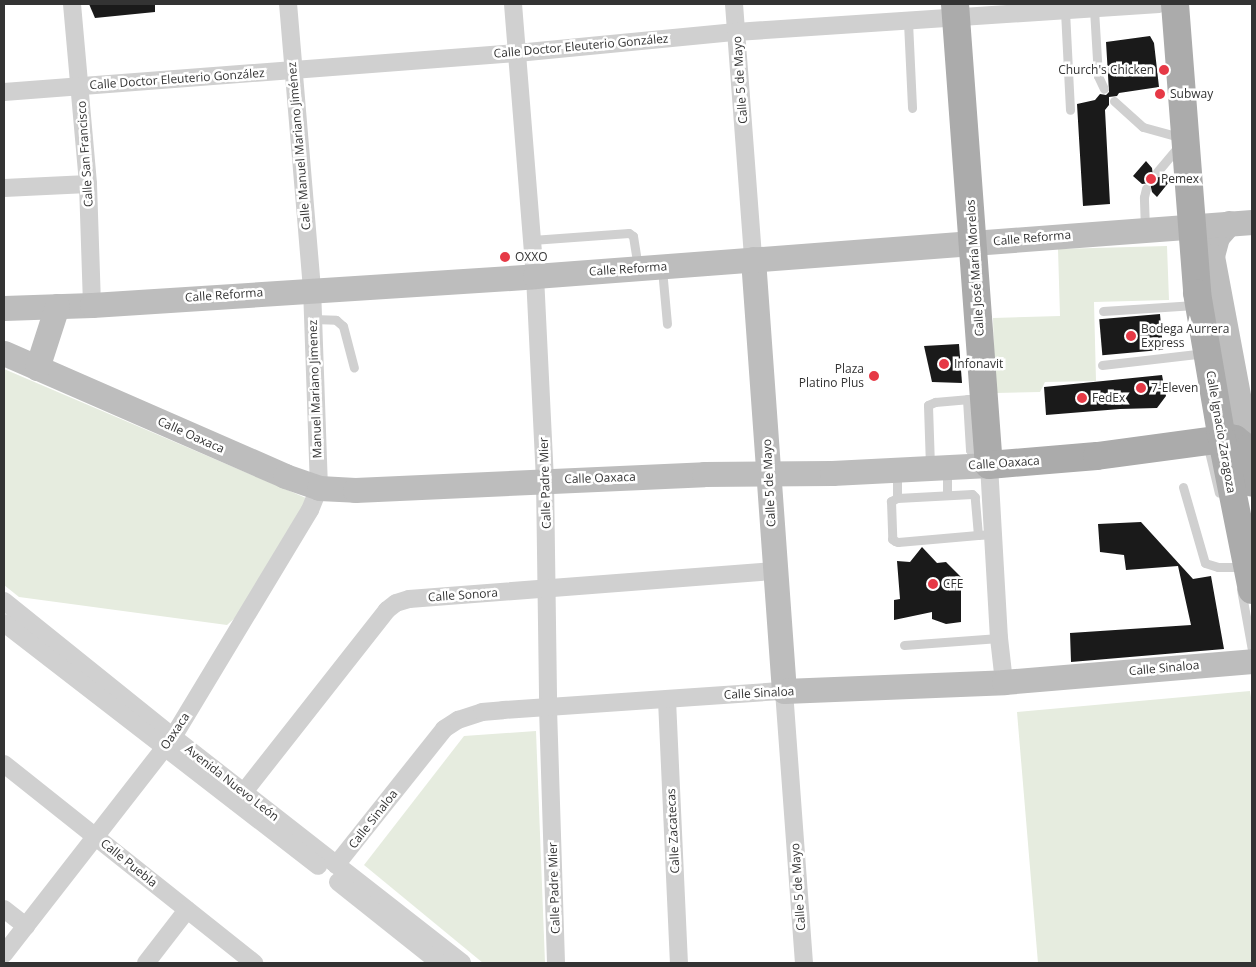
<!DOCTYPE html>
<meta charset="utf-8">
<style>
body{margin:0}
#map{position:relative;width:1256px;height:967px;overflow:hidden;background:#fff;font-family:"Open Sans",sans-serif}
div>[style]{position:absolute}
.green>*{inset:0;background:#e6ecdf}
.building>*{inset:0;background:#1a1a1a;transform-origin:0 0}
.lane>*{height:9px;margin:-4.5px;padding:0 4.5px;transform-origin:4.5px;border-radius:4.5px;background:#d0d0d0}
.street>*{height:18px;margin:-9px;padding:0 9px;transform-origin:9px;border-radius:9px;background:#d0d0d0}
.secondary>*{height:25px;margin:-12.5px;padding:0 12.5px;transform-origin:12.5px;border-radius:12.5px;background:#bdbdbd}
.primary>*{height:28px;margin:-14px;padding:0 14px;transform-origin:14px;border-radius:14px;background:#ababab}
.dots>*{width:14px;height:14px;translate:-50% -50%;box-sizing:border-box;border:2px solid #fff;border-radius:50%}
span{translate:-50% -50%;white-space:nowrap;text-align:center;line-height:1.15;-webkit-text-stroke:5px #fff;paint-order:stroke}
.street-label{font-size:12px;color:#333}
.poi-label{font-size:12px;color:#333}
.right{translate:-100% -50%;text-align:right}
.left{translate:0 -50%;text-align:left}
.frame{position:absolute;inset:0;border:5px solid #333;pointer-events:none}
</style>
<div id="map">
<div class="green">
<div style="clip-path:polygon(1167px 246px,1169px 300px,1094px 302px,1096px 381px,1045px 382px,1040px 392px,995px 393px,993px 318px,1060px 316px,1058px 249px)"></div>
<div style="clip-path:polygon(4px 369px,306px 498px,307px 507px,236px 617px,227px 625px,19px 597px,4px 585px)"></div>
<div style="clip-path:polygon(1250px 691px,1252px 704px,1252px 963px,1038px 963px,1017px 712px)"></div>
<div style="clip-path:polygon(536px 731px,545px 963px,483px 963px,364px 865px,464px 736px)"></div>
</div>
<div class="building">
<div style="clip-path:polygon(89px 4px,155px 4px,155px 12px,95px 18px)"></div>
<div style="clip-path:polygon(1150px 36px,1154px 43px,1159px 87px,1119px 93px,1117px 96px,1109px 97px,1109px 105px,1105px 110px,1110px 204px,1083px 206px,1077px 104px,1095px 100px,1100px 94px,1106px 95px,1109px 92px,1106px 42px)"></div>
<div style="clip-path:polygon(1146px 161px,1152px 168px,1153px 176px,1156px 178px,1162px 176px,1169px 182px,1157px 197px,1152px 192px,1150px 183px,1142px 184px,1133px 176px)"></div>
<div style="left:1160px;top:314px;width:36px;height:61px;rotate:85deg"></div>
<div style="clip-path:polygon(959px 344px,962px 383px,932px 382px,924px 346px)"></div>
<div style="clip-path:polygon(1162px 375px,1166px 396px,1157px 408px,1120px 409px,1046px 415px,1044px 387px)"></div>
<div style="clip-path:polygon(1141px 522px,1193px 579px,1211px 576px,1224px 649px,1071px 662px,1070px 633px,1191px 625px,1178px 566px,1126px 570px,1124px 555px,1100px 552px,1098px 524px)"></div>
<div style="clip-path:polygon(922px 547px,937px 563px,946px 562px,961px 577px,961px 622px,946px 624px,932px 619px,932px 612px,894px 620px,894px 600px,900px 599px,897px 561px,910px 562px)"></div>
</div>
<div class="lane">
<div style="left:1094px;top:9px;width:67px;rotate:86.6deg"></div>
<div style="left:1098px;top:76px;width:14px;rotate:65deg"></div>
<div style="left:1065px;top:11px;width:99px;rotate:87.1deg"></div>
<div style="left:908px;top:22px;width:86px;rotate:87.3deg"></div>
<div style="left:1114px;top:101px;width:39px;rotate:42deg"></div>
<div style="left:1143px;top:127px;width:41px;rotate:15.4deg"></div>
<div style="left:1157px;top:172px;width:35px;rotate:-50deg"></div>
<div style="left:1145px;top:229px;width:32px;rotate:-92deg"></div>
<div style="left:1144px;top:197px;width:9px;rotate:-77deg"></div>
<div style="left:532px;top:240px;width:97px;rotate:-4.1deg"></div>
<div style="left:629px;top:233px;width:5px;rotate:37deg"></div>
<div style="left:633px;top:236px;width:32px;rotate:81deg"></div>
<div style="left:662px;top:269px;width:55px;rotate:84.8deg"></div>
<div style="left:1103px;top:311px;width:92px;rotate:-3.7deg"></div>
<div style="left:313px;top:319px;width:23px;rotate:2deg"></div>
<div style="left:336px;top:320px;width:9px;rotate:41deg"></div>
<div style="left:343px;top:326px;width:43px;rotate:75.3deg"></div>
<div style="left:1102px;top:365px;width:104px;rotate:-6.6deg"></div>
<div style="left:967px;top:399px;width:51px;rotate:86.6deg"></div>
<div style="left:970px;top:450px;width:15px;rotate:48deg"></div>
<div style="left:1207px;top:443px;width:51px;rotate:76.5deg"></div>
<div style="left:930px;top:466px;width:61px;rotate:-91.9deg"></div>
<div style="left:928px;top:405px;width:8px;rotate:-23deg"></div>
<div style="left:935px;top:402px;width:46px;rotate:-5deg"></div>
<div style="left:897px;top:470px;width:28px;rotate:90deg"></div>
<div style="left:1183px;top:487px;width:79px;rotate:73.9deg"></div>
<div style="left:1205px;top:563px;width:14px;rotate:17deg"></div>
<div style="left:1218px;top:567px;width:26px"></div>
<div style="left:947px;top:495px;width:26px;rotate:-90deg"></div>
<div style="left:978px;top:535px;width:38px;rotate:-95deg"></div>
<div style="left:975px;top:497px;width:4px;rotate:-135deg"></div>
<div style="left:972px;top:494px;width:75px;rotate:176.9deg"></div>
<div style="left:897px;top:498px;width:7px;rotate:153deg"></div>
<div style="left:891px;top:501px;width:38px;rotate:88deg"></div>
<div style="left:892px;top:539px;width:4px;rotate:34deg"></div>
<div style="left:895px;top:541px;width:3px;rotate:18deg"></div>
<div style="left:898px;top:542px;width:80px;rotate:-5deg"></div>
<div style="left:978px;top:535px;width:15px;rotate:-4deg"></div>
<div style="left:1241px;top:589px;width:62px;rotate:79.8deg"></div>
<div style="left:904px;top:645px;width:95px;rotate:-4.2deg"></div>
</div>
<div class="street">
<div style="left:72px;top:4px;width:181px;rotate:84.9deg"></div>
<div style="left:88px;top:184px;width:121px;rotate:88.1deg"></div>
<div style="left:513px;top:4px;width:273px;rotate:85.4deg"></div>
<div style="left:535px;top:276px;width:204px;rotate:87.2deg"></div>
<div style="left:545px;top:480px;width:228px;rotate:89.2deg"></div>
<div style="left:548px;top:708px;width:255px;rotate:88.2deg"></div>
<div style="left:734px;top:4px;width:256px;rotate:85.7deg"></div>
<div style="left:4px;top:92px;width:514px;rotate:-4.35deg"></div>
<div style="left:517px;top:53px;width:220px;rotate:-5.5deg"></div>
<div style="left:736px;top:32px;width:424px;rotate:-3.8deg"></div>
<div style="left:4px;top:188px;width:84px;rotate:-2.7deg"></div>
<div style="left:989px;top:465px;width:173px;rotate:86.7deg"></div>
<div style="left:999px;top:638px;width:44px;rotate:83.5deg"></div>
<div style="left:4px;top:601px;width:217px;rotate:38.8deg"></div>
<div style="left:173px;top:737px;width:367px;rotate:38deg"></div>
<div style="left:4px;top:623px;width:397px;rotate:37.7deg"></div>
<div style="left:667px;top:700px;width:263px;rotate:87.4deg"></div>
<div style="left:4px;top:764px;width:320px;rotate:38.5deg"></div>
<div style="left:236px;top:802px;width:244px;rotate:-51.8deg"></div>
<div style="left:387px;top:610px;width:11px;rotate:-38deg"></div>
<div style="left:396px;top:603px;width:14px;rotate:-17deg"></div>
<div style="left:409px;top:599px;width:366px;rotate:-4.4deg"></div>
<div style="left:336px;top:865px;width:174px;rotate:-51.5deg"></div>
<div style="left:444px;top:729px;width:17px;rotate:-33deg"></div>
<div style="left:458px;top:720px;width:25px;rotate:-18deg"></div>
<div style="left:482px;top:712px;width:21px;rotate:-5deg"></div>
<div style="left:503px;top:710px;width:282px;rotate:-3.9deg"></div>
<div style="left:784px;top:691px;width:273px;rotate:85.8deg"></div>
<div style="left:338px;top:882px;width:130px;rotate:38.5deg"></div>
<div style="left:4px;top:909px;width:28px;rotate:38deg"></div>
<div style="left:4px;top:954px;width:275px;rotate:-52.1deg"></div>
<div style="left:173px;top:737px;width:265px;rotate:-58.9deg"></div>
<div style="left:310px;top:510px;width:24px;rotate:-68deg"></div>
<div style="left:319px;top:488px;width:199px;rotate:-92deg"></div>
<div style="left:312px;top:289px;width:286px;rotate:-94.8deg"></div>
<div style="left:146px;top:963px;width:67px;rotate:-52.3deg"></div>
</div>
<div class="secondary">
<div style="left:1229px;top:223px;width:18px;rotate:131deg"></div>
<div style="left:1217px;top:237px;width:20px;rotate:105deg"></div>
<div style="left:1212px;top:256px;width:196px;rotate:79.4deg"></div>
<div style="left:753px;top:259px;width:433px;rotate:85.9deg"></div>
<div style="left:784px;top:691px;width:220px;rotate:-2.3deg"></div>
<div style="left:1004px;top:682px;width:249px;rotate:-4.8deg"></div>
<div style="left:4px;top:308px;width:88px;rotate:-2deg"></div>
<div style="left:92px;top:305px;width:444px;rotate:-3.7deg"></div>
<div style="left:535px;top:276px;width:719px;rotate:-4.31deg"></div>
<div style="left:4px;top:353px;width:307px;rotate:23.6deg"></div>
<div style="left:285px;top:476px;width:36px;rotate:19deg"></div>
<div style="left:319px;top:488px;width:36px;rotate:3deg"></div>
<div style="left:355px;top:490px;width:349px;rotate:-2.6deg"></div>
<div style="left:704px;top:474px;width:128px;rotate:-0.4deg"></div>
<div style="left:832px;top:473px;width:157px;rotate:-2.9deg"></div>
<div style="left:37px;top:368px;width:65px;rotate:-72.1deg"></div>
</div>
<div class="primary">
<div style="left:955px;top:4px;width:462px;rotate:85.8deg"></div>
<div style="left:989px;top:465px;width:108px;rotate:-4.8deg"></div>
<div style="left:1097px;top:456px;width:134px;rotate:-7.7deg"></div>
<div style="left:1230px;top:438px;width:5px;rotate:11deg"></div>
<div style="left:1235px;top:439px;width:16px;rotate:38deg"></div>
<div style="left:1248px;top:449px;width:34px;rotate:83deg"></div>
<div style="left:1175px;top:4px;width:290px;rotate:85.6deg"></div>
<div style="left:1197px;top:293px;width:149px;rotate:80.3deg"></div>
<div style="left:1222px;top:440px;width:153px;rotate:78.7deg"></div>
</div>
<div class="dots">
<div style="left:1164px;top:70px;background:#e63946"></div>
<div style="left:1160px;top:94px;background:#e63946"></div>
<div style="left:1151px;top:179px;background:#e63946"></div>
<div style="left:505px;top:257px;background:#e63946"></div>
<div style="left:1131px;top:336px;background:#e63946"></div>
<div style="left:944px;top:364px;background:#e63946"></div>
<div style="left:874px;top:376px;background:#e63946"></div>
<div style="left:1141px;top:388px;background:#e63946"></div>
<div style="left:1082px;top:398px;background:#e63946"></div>
<div style="left:933px;top:584px;background:#e63946"></div>
</div>
<div class="street-label">
<span style="left:581px;top:46px;rotate:-5deg">Calle Doctor Eleuterio González</span>
<span style="left:177px;top:79px;rotate:-4deg">Calle Doctor Eleuterio González</span>
<span style="left:740px;top:80px;rotate:-94deg">Calle 5 de Mayo</span>
<span style="left:299px;top:146px;rotate:-95deg">Calle Manuel Mariano Jiménez</span>
<span style="left:85px;top:154px;rotate:-94deg">Calle San Francisco</span>
<span style="left:1032px;top:238px;rotate:-5deg">Calle Reforma</span>
<span style="left:975px;top:268px;rotate:-94deg">Calle José María Morelos</span>
<span style="left:628px;top:269px;rotate:-4deg">Calle Reforma</span>
<span style="left:224px;top:295px;rotate:-4deg">Calle Reforma</span>
<span style="left:315px;top:389px;rotate:-92deg">Manuel Mariano Jimenez</span>
<span style="left:1221px;top:432px;rotate:80deg">Calle Ignacio Zaragoza</span>
<span style="left:191px;top:435px;rotate:24deg">Calle Oaxaca</span>
<span style="left:1004px;top:463px;rotate:-4deg">Calle Oaxaca</span>
<span style="left:600px;top:478px;rotate:-2deg">Calle Oaxaca</span>
<span style="left:545px;top:483px;rotate:-92deg">Calle Padre Mier</span>
<span style="left:769px;top:483px;rotate:-93deg">Calle 5 de Mayo</span>
<span style="left:463px;top:595px;rotate:-4deg">Calle Sonora</span>
<span style="left:1164px;top:668px;rotate:-5deg">Calle Sinaloa</span>
<span style="left:759px;top:693px;rotate:-3deg">Calle Sinaloa</span>
<span style="left:175px;top:731px;rotate:-56deg">Oaxaca</span>
<span style="left:232px;top:783px;rotate:38deg">Avenida Nuevo León</span>
<span style="left:373px;top:819px;rotate:-52deg">Calle Sinaloa</span>
<span style="left:673px;top:831px;rotate:-93deg">Calle Zacatecas</span>
<span style="left:129px;top:863px;rotate:39deg">Calle Puebla</span>
<span style="left:798px;top:887px;rotate:-94deg">Calle 5 de Mayo</span>
<span style="left:554px;top:888px;rotate:-92deg">Calle Padre Mier</span>
</div>
<div class="poi-label">
<span class="right" style="left:1154px;top:70px">Church's Chicken</span>
<span class="left" style="left:1170px;top:94px">Subway</span>
<span class="left" style="left:1161px;top:179px">Pemex</span>
<span class="left" style="left:515px;top:257px">OXXO</span>
<span class="left" style="left:1141px;top:336px">Bodega Aurrera<br>Express</span>
<span class="left" style="left:954px;top:364px">Infonavit</span>
<span class="right" style="left:864px;top:376px">Plaza<br>Platino Plus</span>
<span class="left" style="left:1151px;top:388px">7-Eleven</span>
<span class="left" style="left:1092px;top:398px">FedEx</span>
<span class="left" style="left:943px;top:584px">CFE</span>
</div>
<div class="frame"></div>
</div>
